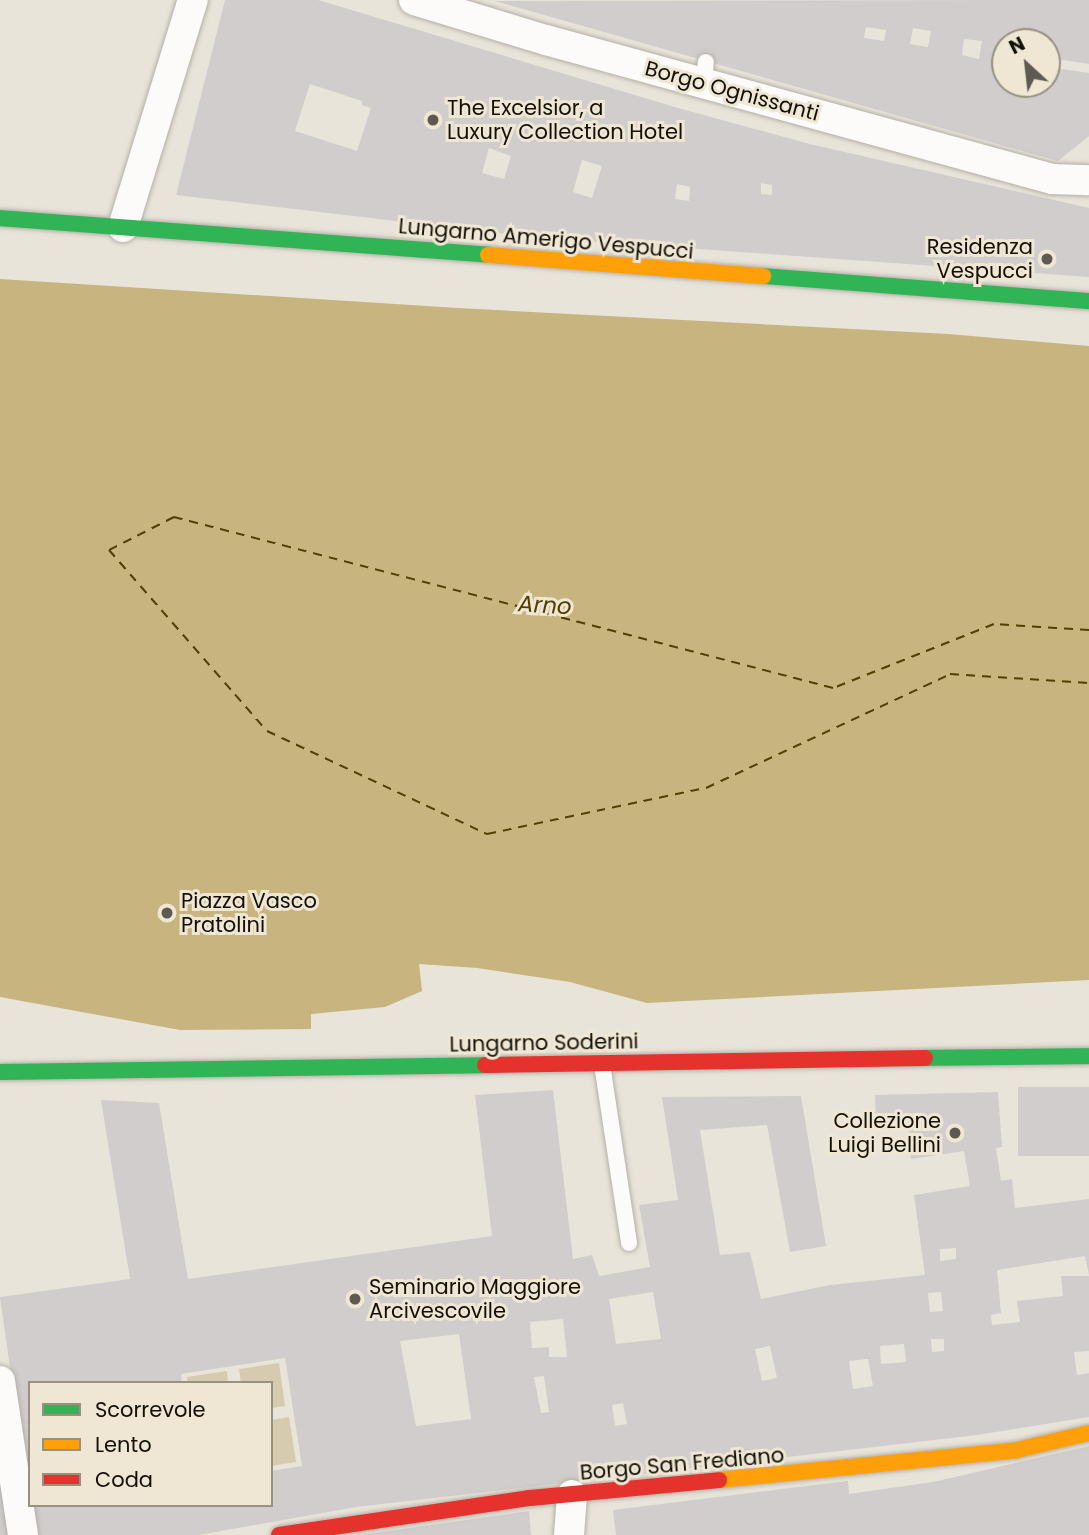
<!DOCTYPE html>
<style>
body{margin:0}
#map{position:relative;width:1089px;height:1535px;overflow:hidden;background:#e9e4d9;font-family:Poppins,sans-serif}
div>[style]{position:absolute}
.green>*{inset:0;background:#d6cbaf}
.water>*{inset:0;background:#c7b47e}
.ferry>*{height:2px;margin-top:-1px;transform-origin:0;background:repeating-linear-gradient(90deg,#513f02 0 9px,transparent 0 16px)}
.building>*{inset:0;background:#d1cdcc;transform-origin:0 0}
.roads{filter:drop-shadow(0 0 2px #b4b0a8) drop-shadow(0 0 2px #b4b0a8)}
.lane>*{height:16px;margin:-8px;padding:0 8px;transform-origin:8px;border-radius:8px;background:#fcfbf9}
.street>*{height:30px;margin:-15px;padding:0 15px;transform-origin:15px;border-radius:15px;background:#fcfbf9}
.fast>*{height:16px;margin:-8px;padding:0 8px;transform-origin:8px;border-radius:8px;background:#30b455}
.slow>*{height:16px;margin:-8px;padding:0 8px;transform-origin:8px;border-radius:8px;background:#ff9f0a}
.jam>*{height:16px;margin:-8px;padding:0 8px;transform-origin:8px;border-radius:8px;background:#e5322d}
.dots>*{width:19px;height:19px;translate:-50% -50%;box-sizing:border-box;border:4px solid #efe7d3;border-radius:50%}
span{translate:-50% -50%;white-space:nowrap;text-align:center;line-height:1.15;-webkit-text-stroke:6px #efe7d3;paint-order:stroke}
.street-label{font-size:21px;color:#121009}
.poi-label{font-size:21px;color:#121009}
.left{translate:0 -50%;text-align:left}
.right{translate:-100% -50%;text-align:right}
.water-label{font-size:23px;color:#513f02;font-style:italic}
.legend{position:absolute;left:28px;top:1381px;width:245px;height:126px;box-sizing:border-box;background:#efe7d3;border:2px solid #979182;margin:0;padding:9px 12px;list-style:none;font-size:21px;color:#121009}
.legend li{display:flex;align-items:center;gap:14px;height:35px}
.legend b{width:35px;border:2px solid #979182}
.north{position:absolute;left:991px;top:28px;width:70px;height:70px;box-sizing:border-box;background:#efe7d3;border:2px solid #979182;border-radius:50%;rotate:333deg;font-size:19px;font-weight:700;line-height:28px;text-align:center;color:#121009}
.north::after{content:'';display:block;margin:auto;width:24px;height:32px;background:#5d5a52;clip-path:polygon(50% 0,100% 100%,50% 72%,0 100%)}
</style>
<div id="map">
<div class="green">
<div style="clip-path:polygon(279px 1363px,285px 1406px,271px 1408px,271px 1383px,241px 1383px,239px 1369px)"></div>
<div style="clip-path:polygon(227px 1371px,228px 1383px,188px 1383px,187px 1377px)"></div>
<div style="clip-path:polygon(289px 1417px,296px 1462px,271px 1466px,271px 1420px)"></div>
</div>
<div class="water">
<div style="clip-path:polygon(0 279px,458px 308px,948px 334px,1089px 346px,1089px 980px,647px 1003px,570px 982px,477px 968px,419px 964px,422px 991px,385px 1007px,311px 1014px,311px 1029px,180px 1030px,0 997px)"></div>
</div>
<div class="ferry">
<div style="left:1089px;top:630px;width:95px;rotate:-176.4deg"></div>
<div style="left:994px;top:624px;width:173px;rotate:158.3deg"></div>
<div style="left:833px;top:688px;width:681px;rotate:-165.45deg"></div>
<div style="left:174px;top:517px;width:73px;rotate:153.1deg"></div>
<div style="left:109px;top:550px;width:240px;rotate:48.9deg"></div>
<div style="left:267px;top:731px;width:243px;rotate:25.1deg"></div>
<div style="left:487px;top:834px;width:224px;rotate:-11.9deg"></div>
<div style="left:706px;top:788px;width:269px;rotate:-25deg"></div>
<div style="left:950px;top:674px;width:139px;rotate:3.7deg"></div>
</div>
<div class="building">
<div style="clip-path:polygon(evenodd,225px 0,318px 0,678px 108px,810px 144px,1089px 208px,1089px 277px,531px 237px,176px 195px,225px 0,310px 84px,362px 101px,362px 105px,371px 108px,357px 151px,295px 131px,310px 84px,225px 0,489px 148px,511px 156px,504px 179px,482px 173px,489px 148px,225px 0,582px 160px,602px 166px,592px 198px,573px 192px,582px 160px,225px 0,761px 183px,772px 185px,772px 195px,761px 194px,761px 183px,225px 0,677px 184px,690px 187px,689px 201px,675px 199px,677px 184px)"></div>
<div style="clip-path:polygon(evenodd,1089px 0,1089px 64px,1057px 59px,1056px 68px,1089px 73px,1089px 136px,1058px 161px,495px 1px,1089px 0,866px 27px,886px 30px,884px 41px,864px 38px,866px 27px,1089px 0,913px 28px,931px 31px,928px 47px,910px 44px,913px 28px,1089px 0,964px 39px,982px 41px,979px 59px,962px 55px,964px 39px,1089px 0,1005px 42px,1047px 42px,1047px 84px,1005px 84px,1005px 42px)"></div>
<div style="left:1089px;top:1087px;width:69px;height:71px;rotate:90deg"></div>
<div style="clip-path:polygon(evenodd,553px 1090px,573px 1259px,592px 1255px,599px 1276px,650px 1267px,639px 1205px,678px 1200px,662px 1097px,801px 1096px,826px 1246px,790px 1252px,767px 1125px,700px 1130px,720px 1255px,750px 1252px,761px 1299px,830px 1285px,925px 1275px,914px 1195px,970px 1186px,964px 1151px,911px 1159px,908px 1119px,876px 1120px,875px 1095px,998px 1092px,1002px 1147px,996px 1148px,1001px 1181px,1012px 1179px,1015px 1208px,1089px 1199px,1089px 1275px,1085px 1256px,997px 1270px,1001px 1313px,991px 1315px,992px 1325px,1020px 1322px,1017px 1301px,1063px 1296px,1061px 1276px,1089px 1276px,1089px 1351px,1074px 1352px,1077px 1375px,1089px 1373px,1089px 1417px,977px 1435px,356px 1507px,199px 1535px,35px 1535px,30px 1505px,271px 1505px,271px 1471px,302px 1466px,285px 1358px,181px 1374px,182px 1383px,30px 1383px,30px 1506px,10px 1535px,0 1535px,0 1436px,14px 1396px,0 1297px,130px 1279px,101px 1100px,159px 1103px,188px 1279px,492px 1236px,475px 1095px,553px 1090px,956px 1248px,956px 1259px,940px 1261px,940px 1249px,956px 1248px,553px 1090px,653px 1292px,661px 1339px,616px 1344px,609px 1299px,653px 1292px,553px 1090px,941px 1292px,943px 1311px,930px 1312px,928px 1293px,941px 1292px,553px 1090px,563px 1319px,567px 1357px,549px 1357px,549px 1347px,532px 1348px,530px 1322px,563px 1319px,553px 1090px,459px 1334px,471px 1419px,416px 1426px,400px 1341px,459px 1334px,553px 1090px,931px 1339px,944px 1339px,944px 1351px,932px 1352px,931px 1339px,553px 1090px,904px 1344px,906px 1362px,881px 1364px,880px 1346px,904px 1344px,553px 1090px,770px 1346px,777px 1378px,762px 1381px,755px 1349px,770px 1346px,553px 1090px,868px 1359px,873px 1386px,853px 1389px,849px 1361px,868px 1359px,553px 1090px,544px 1376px,549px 1412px,541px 1413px,534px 1377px,544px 1376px,553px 1090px,623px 1403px,627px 1424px,615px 1426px,612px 1405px,623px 1403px)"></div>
<div style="clip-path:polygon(1089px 1446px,1089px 1535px,616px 1535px,613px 1510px,848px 1481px,849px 1494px,933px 1482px)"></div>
<div style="clip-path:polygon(529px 1511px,531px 1535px,360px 1535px)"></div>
</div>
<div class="roads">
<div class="lane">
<div style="left:704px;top:83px;width:21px;rotate:-85deg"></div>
<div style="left:602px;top:1064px;width:181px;rotate:81.4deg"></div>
</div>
<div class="street">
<div style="left:414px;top:0;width:138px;rotate:16.9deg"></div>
<div style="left:546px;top:40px;width:525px;rotate:15.36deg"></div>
<div style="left:1052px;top:179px;width:37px;rotate:2deg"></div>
<div style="left:123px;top:227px;width:238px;rotate:-72.9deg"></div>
<div style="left:0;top:1381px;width:156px;rotate:81.5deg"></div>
<div style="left:569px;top:1535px;width:40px;rotate:-85.7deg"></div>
</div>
<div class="fast">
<div style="left:0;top:218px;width:489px;rotate:4.3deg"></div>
<div style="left:763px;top:276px;width:327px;rotate:4.4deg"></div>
<div style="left:925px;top:1058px;width:164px;rotate:-0.7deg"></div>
<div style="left:0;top:1072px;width:485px;rotate:-0.8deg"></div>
</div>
<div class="slow">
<div style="left:488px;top:255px;width:276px;rotate:4.4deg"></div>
<div style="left:719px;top:1480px;width:300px;rotate:-5.7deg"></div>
<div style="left:1017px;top:1450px;width:74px;rotate:-13.3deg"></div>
</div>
<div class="jam">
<div style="left:485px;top:1065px;width:440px;rotate:-0.9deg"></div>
<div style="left:279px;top:1535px;width:254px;rotate:-8.4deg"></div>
<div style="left:530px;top:1498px;width:190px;rotate:-5.4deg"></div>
</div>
</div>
<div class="dots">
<div style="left:433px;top:120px;background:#5d5a52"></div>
<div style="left:1047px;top:259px;background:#5d5a52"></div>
<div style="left:167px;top:913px;background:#5d5a52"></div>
<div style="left:955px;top:1133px;background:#5d5a52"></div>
<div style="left:355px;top:1299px;background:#5d5a52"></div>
</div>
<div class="street-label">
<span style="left:732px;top:91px;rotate:15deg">Borgo Ognissanti</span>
<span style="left:546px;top:239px;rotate:5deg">Lungarno Amerigo Vespucci</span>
<span style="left:544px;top:1043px;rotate:-1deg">Lungarno Soderini</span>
<span style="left:682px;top:1464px;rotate:-5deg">Borgo San Frediano</span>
</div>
<div class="poi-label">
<span class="left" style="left:447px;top:120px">The Excelsior, a<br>Luxury Collection Hotel</span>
<span class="right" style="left:1033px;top:259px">Residenza<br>Vespucci</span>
<span class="left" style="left:181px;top:913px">Piazza Vasco<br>Pratolini</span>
<span class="right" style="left:941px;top:1133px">Collezione<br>Luigi Bellini</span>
<span class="left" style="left:369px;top:1299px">Seminario Maggiore<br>Arcivescovile</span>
</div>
<div class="water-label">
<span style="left:545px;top:605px;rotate:3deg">Arno</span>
</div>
<ul class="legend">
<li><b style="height:9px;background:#30b455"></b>Scorrevole</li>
<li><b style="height:9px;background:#ff9f0a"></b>Lento</li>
<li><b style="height:9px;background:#e5322d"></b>Coda</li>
</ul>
<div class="north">N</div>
</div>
